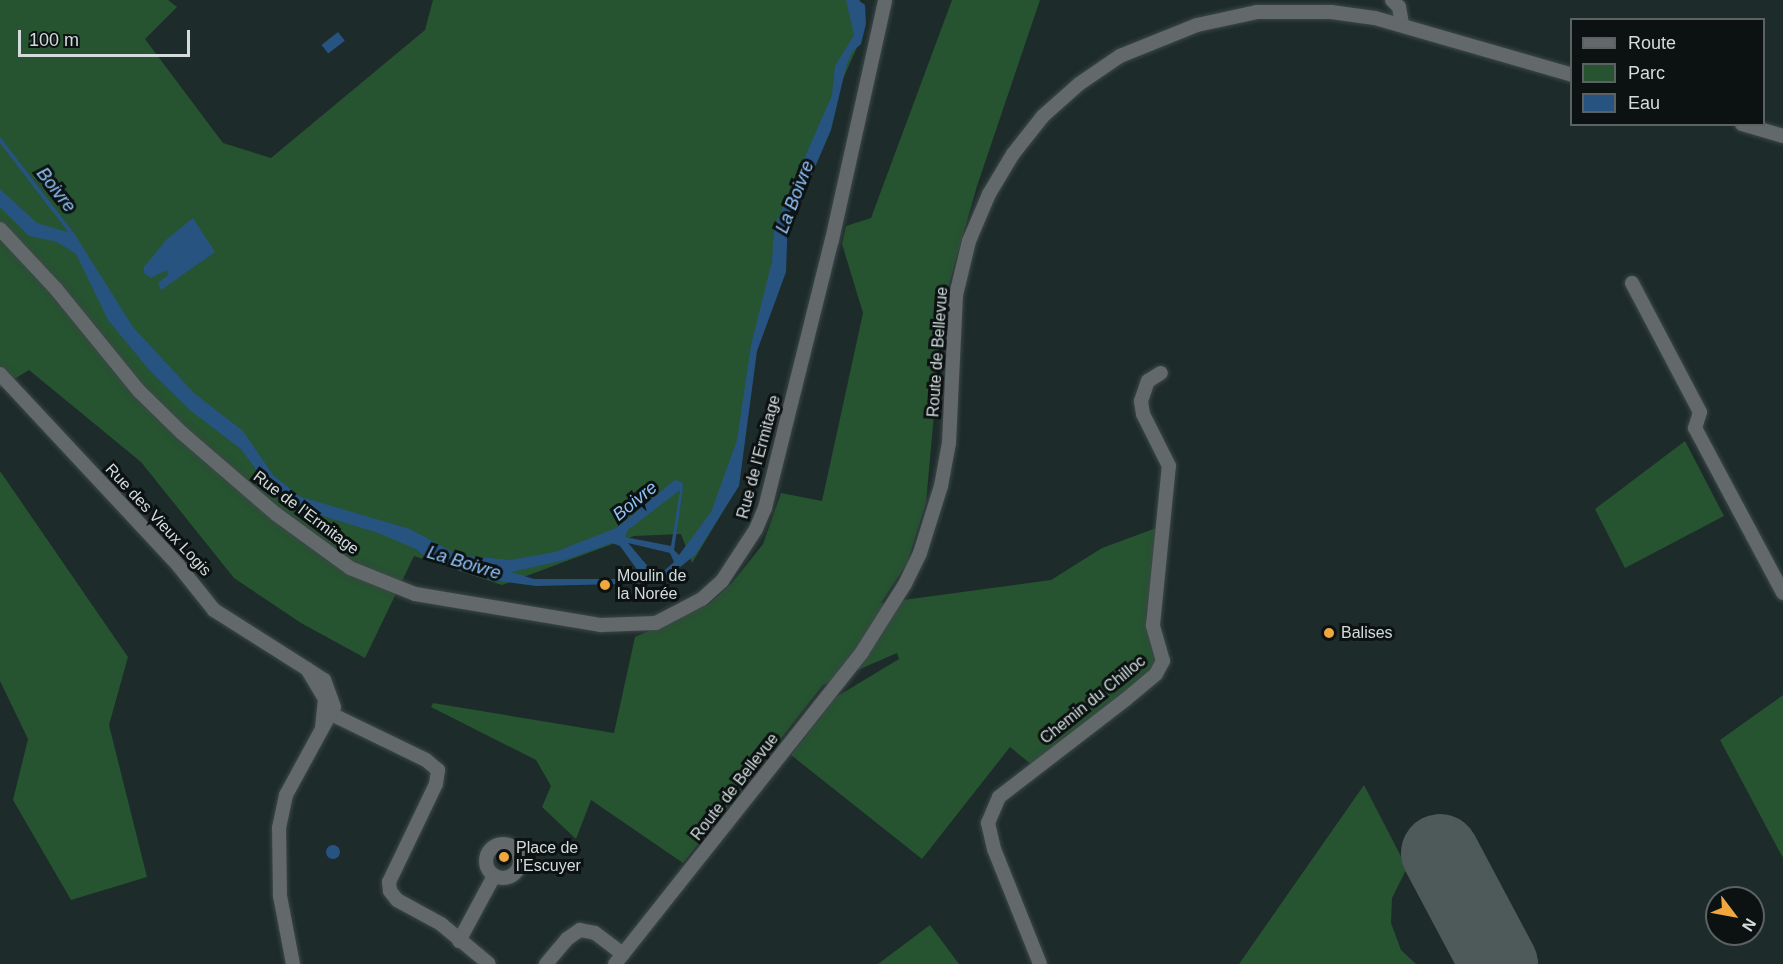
<!DOCTYPE html>
<meta charset="utf-8">
<style>
body{margin:0}
#map{position:relative;width:1783px;height:964px;overflow:hidden;background:#1e2b2b;font-family:Arial,sans-serif}
div>[style]{position:absolute}
.green>*{inset:0;background:#265330}
.water>*{inset:0;background:#275380;transform-origin:0 0}
.round{border-radius:50%}
.stream>*{height:4px;margin:-2px;padding:0 2px;transform-origin:2px;border-radius:2px;background:#275380}
.runway>*{height:78px;margin:-39px;padding:0 39px;transform-origin:39px;border-radius:39px;background:#4e5a5a}
.roads{filter:drop-shadow(0 0 2px #3b4747) drop-shadow(0 0 2px #3b4747)}
.minor>*{height:14px;margin:-7px;padding:0 7px;transform-origin:7px;border-radius:7px;background:#63686b}
.minor>.ring{margin:-7px;padding:0;box-sizing:content-box;background:none;border:14px solid #63686b;border-radius:50%}
.dots>*{width:16px;height:16px;translate:-50% -50%;box-sizing:border-box;border:3px solid #0c1212;border-radius:50%}
span{translate:-50% -50%;white-space:nowrap;text-align:center;line-height:1.15;-webkit-text-stroke:6px #0c1212;paint-order:stroke}
.street-label{font-size:16px;color:#d3dbdc}
.poi-label{font-size:16px;color:#d3dbdc}
.left{translate:0 -50%;text-align:left}
.water-label{font-size:18px;color:#90c2fa;font-style:italic}
.legend{position:absolute;left:1570px;top:18px;width:195px;height:108px;box-sizing:border-box;background:#0c1212;border:2px solid #5c6263;margin:0;padding:8px 10px;list-style:none;font-size:18px;color:#d3dbdc}
.legend li{display:flex;align-items:center;gap:12px;height:30px}
.legend b{width:30px;border:2px solid #5c6263}
.north{position:absolute;left:1705px;top:886px;width:60px;height:60px;box-sizing:border-box;background:#0c1212;border:2px solid #5c6263;border-radius:50%;rotate:122deg;font-size:16px;font-weight:700;line-height:24px;text-align:center;color:#d3dbdc}
.north::after{content:'';display:block;margin:auto;width:21px;height:27px;background:#f0a73e;clip-path:polygon(50% 0,100% 100%,50% 72%,0 100%)}
.scale{position:absolute;left:18px;top:30px;width:172px;height:27px;box-sizing:border-box;border:3px solid #d3dbdc;border-top:0;padding-left:8px;font-size:18px;line-height:21px;white-space:nowrap;color:#d3dbdc;-webkit-text-stroke:4px #0c1212;paint-order:stroke}
</style>
<div id="map">
<div class="green">
<div style="clip-path:polygon(0 0,168px 0,177px 7px,145px 39px,223px 143px,271px 158px,425px 30px,433px 0,860px 0,861px 38px,778px 227px,731px 498px,692px 563px,681px 534px,634px 536px,502px 585px,414px 556px,365px 658px,301px 623px,234px 578px,141px 462px,29px 370px,0 388px)"></div>
<div style="clip-path:polygon(952px 0,1040px 0,977px 186px,944px 302px,926px 503px,907px 563px,881px 603px,1051px 580px,1102px 548px,1159px 527px,1146px 616px,1159px 649px,1156px 660px,1147px 676px,1032px 765px,1010px 747px,922px 859px,791px 755px,836px 697px,899px 659px,897px 653px,823px 685px,683px 863px,591px 800px,576px 839px,542px 807px,551px 786px,536px 760px,431px 707px,433px 703px,614px 733px,635px 637px,709px 604px,732px 583px,763px 544px,781px 493px,822px 501px,863px 313px,842px 244px,846px 226px,871px 218px)"></div>
<div style="clip-path:polygon(1685px 441px,1724px 516px,1625px 568px,1595px 509px)"></div>
<div style="clip-path:polygon(0 471px,128px 657px,109px 725px,147px 877px,71px 900px,13px 800px,28px 739px,0 681px)"></div>
<div style="clip-path:polygon(1783px 695px,1783px 858px,1720px 740px)"></div>
<div style="clip-path:polygon(1364px 785px,1407px 868px,1392px 898px,1391px 923px,1401px 950px,1416px 964px,1239px 964px)"></div>
<div style="clip-path:polygon(930px 925px,959px 964px,878px 964px)"></div>
</div>
<div class="water">
<div style="clip-path:polygon(evenodd,846px 0,858px 0,865px 5px,866px 24px,861px 44px,852px 52px,846px 67px,831px 130px,806px 188px,788px 215px,786px 272px,757px 351px,739px 486px,696px 554px,661px 583px,536px 586px,491px 580px,430px 561px,416px 549px,378px 533px,291px 506px,274px 494px,241px 449px,191px 411px,151px 372px,108px 320px,76px 254px,57px 242px,29px 236px,0 207px,0 189px,37px 223px,67px 232px,72px 230px,133px 327px,194px 393px,243px 431px,273px 475px,301px 497px,410px 529px,458px 555px,510px 560px,555px 552px,616px 528px,675px 480px,682px 482px,683px 488px,674px 550px,679px 555px,711px 512px,737px 440px,751px 345px,772px 261px,774px 228px,832px 95px,835px 66px,854px 35px,846px 0,680px 490px,671px 546px,625px 537px,628px 530px,680px 490px,846px 0,612px 543px,620px 546px,644px 579px,534px 579px,511px 572px,565px 560px,612px 543px,846px 0,628px 543px,670px 553px,674px 562px,657px 577px,628px 543px)"></div>
<div style="left:338px;top:32px;width:11px;height:21px;rotate:52deg"></div>
<div style="clip-path:polygon(193px 218px,215px 252px,161px 290px,158px 283px,168px 275px,167px 270px,151px 278px,144px 273px,144px 267px,167px 239px)"></div>
<div class="round" style="left:326px;top:845px;width:14px;height:14px"></div>
</div>
<div class="stream">
<div style="left:0;top:140px;width:118px;rotate:52.5deg"></div>
</div>
<div class="runway">
<div style="left:1440px;top:853px;width:126px;rotate:62deg"></div>
</div>
<div class="roads">
<div class="minor">
<div style="left:1392px;top:0;width:10px;rotate:45deg"></div>
<div style="left:1399px;top:7px;width:17px;rotate:80deg"></div>
<div style="left:1742px;top:124px;width:43px;rotate:16.3deg"></div>
<div style="left:0;top:229px;width:82px;rotate:47deg"></div>
<div style="left:56px;top:289px;width:132px;rotate:50.9deg"></div>
<div style="left:139px;top:391px;width:60px;rotate:44.3deg"></div>
<div style="left:182px;top:433px;width:124px;rotate:40.8deg"></div>
<div style="left:276px;top:514px;width:92px;rotate:36.1deg"></div>
<div style="left:350px;top:568px;width:70px;rotate:21.8deg"></div>
<div style="left:415px;top:594px;width:189px;rotate:9.5deg"></div>
<div style="left:601px;top:625px;width:55px;rotate:-2.1deg"></div>
<div style="left:656px;top:623px;width:52px;rotate:-27.6deg"></div>
<div style="left:702px;top:599px;width:27px;rotate:-42deg"></div>
<div style="left:722px;top:581px;width:62px;rotate:-56.8deg"></div>
<div style="left:756px;top:529px;width:23px;rotate:-67deg"></div>
<div style="left:765px;top:508px;width:276px;rotate:-76deg"></div>
<div style="left:832px;top:240px;width:246px;rotate:-77.5deg"></div>
<div style="left:1632px;top:283px;width:146px;rotate:62.2deg"></div>
<div style="left:1700px;top:412px;width:17px;rotate:107deg"></div>
<div style="left:1695px;top:428px;width:187px;rotate:61.9deg"></div>
<div style="left:0;top:374px;width:261px;rotate:47deg"></div>
<div style="left:178px;top:565px;width:58px;rotate:51.3deg"></div>
<div style="left:214px;top:610px;width:110px;rotate:32.4deg"></div>
<div style="left:325px;top:711px;width:112px;rotate:25.9deg"></div>
<div style="left:426px;top:760px;width:16px;rotate:40deg"></div>
<div style="left:438px;top:770px;width:14px;rotate:98deg"></div>
<div style="left:436px;top:784px;width:109px;rotate:115.6deg"></div>
<div style="left:389px;top:882px;width:9px;rotate:84deg"></div>
<div style="left:390px;top:891px;width:11px;rotate:52deg"></div>
<div style="left:397px;top:900px;width:50px;rotate:28.6deg"></div>
<div style="left:441px;top:924px;width:62px;rotate:39.8deg"></div>
<div class="ring" style="left:486px;top:844px;width:20px;height:20px"></div>
<div style="left:459px;top:941px;width:74px;rotate:-61.7deg"></div>
<div style="left:293px;top:964px;width:69px;rotate:-100.8deg"></div>
<div style="left:280px;top:896px;width:68px;rotate:-90.8deg"></div>
<div style="left:279px;top:828px;width:34px;rotate:-78deg"></div>
<div style="left:286px;top:795px;width:100px;rotate:-61.4deg"></div>
<div style="left:334px;top:707px;width:29px;rotate:-110deg"></div>
<div style="left:324px;top:680px;width:20px;rotate:-147deg"></div>
<div style="left:307px;top:669px;width:35px;rotate:59deg"></div>
<div style="left:325px;top:699px;width:30px;rotate:96deg"></div>
<div style="left:546px;top:964px;width:33px;rotate:-50deg"></div>
<div style="left:567px;top:939px;width:16px;rotate:-35deg"></div>
<div style="left:580px;top:930px;width:15px;rotate:11deg"></div>
<div style="left:595px;top:933px;width:35px;rotate:37deg"></div>
<div style="left:615px;top:964px;width:398px;rotate:-51.6deg"></div>
<div style="left:862px;top:652px;width:80px;rotate:-57.7deg"></div>
<div style="left:905px;top:584px;width:34px;rotate:-64deg"></div>
<div style="left:920px;top:553px;width:70px;rotate:-72.6deg"></div>
<div style="left:941px;top:486px;width:44px;rotate:-79.5deg"></div>
<div style="left:949px;top:443px;width:148px;rotate:-87.3deg"></div>
<div style="left:956px;top:295px;width:56px;rotate:-76.5deg"></div>
<div style="left:969px;top:241px;width:51px;rotate:-66.9deg"></div>
<div style="left:989px;top:194px;width:47px;rotate:-59deg"></div>
<div style="left:1013px;top:154px;width:48px;rotate:-51.7deg"></div>
<div style="left:1043px;top:116px;width:48px;rotate:-41.6deg"></div>
<div style="left:1079px;top:84px;width:50px;rotate:-34.3deg"></div>
<div style="left:1120px;top:56px;width:83px;rotate:-21.9deg"></div>
<div style="left:1197px;top:25px;width:61px;rotate:-12.2deg"></div>
<div style="left:1257px;top:12px;width:74px"></div>
<div style="left:1331px;top:12px;width:44px;rotate:7.8deg"></div>
<div style="left:1375px;top:18px;width:205px;rotate:16.1deg"></div>
<div style="left:1040px;top:964px;width:124px;rotate:-111.8deg"></div>
<div style="left:994px;top:849px;width:27px;rotate:-103deg"></div>
<div style="left:988px;top:823px;width:28px;rotate:-67deg"></div>
<div style="left:999px;top:797px;width:159px;rotate:-37.6deg"></div>
<div style="left:1125px;top:700px;width:40px;rotate:-40deg"></div>
<div style="left:1156px;top:674px;width:15px;rotate:-62deg"></div>
<div style="left:1163px;top:661px;width:37px;rotate:-106deg"></div>
<div style="left:1153px;top:625px;width:160px;rotate:-84.3deg"></div>
<div style="left:1169px;top:466px;width:58px;rotate:-116.6deg"></div>
<div style="left:1143px;top:414px;width:13px;rotate:-99deg"></div>
<div style="left:1141px;top:401px;width:21px;rotate:-71deg"></div>
<div style="left:1148px;top:381px;width:15px;rotate:-32deg"></div>
</div>
</div>
<div class="dots">
<div style="left:605px;top:585px;background:#f0a73e"></div>
<div style="left:1329px;top:633px;background:#f0a73e"></div>
<div style="left:504px;top:857px;background:#f0a73e"></div>
</div>
<div class="street-label">
<span style="left:938px;top:352px;rotate:-86deg">Route de Bellevue</span>
<span style="left:759px;top:457px;rotate:-75deg">Rue de l’Ermitage</span>
<span style="left:306px;top:513px;rotate:37deg">Rue de l’Ermitage</span>
<span style="left:158px;top:520px;rotate:47deg">Rue des Vieux Logis</span>
<span style="left:1093px;top:700px;rotate:-39deg">Chemin du Chilloc</span>
<span style="left:735px;top:787px;rotate:-52deg">Route de Bellevue</span>
</div>
<div class="poi-label">
<span class="left" style="left:617px;top:585px">Moulin de<br>la Norée</span>
<span class="left" style="left:1341px;top:633px">Balises</span>
<span class="left" style="left:516px;top:857px">Place de<br>l’Escuyer</span>
</div>
<div class="water-label">
<span style="left:56px;top:190px;rotate:52deg">Boivre</span>
<span style="left:795px;top:197px;rotate:-69deg">La Boivre</span>
<span style="left:635px;top:501px;rotate:-39deg">Boivre</span>
<span style="left:464px;top:563px;rotate:17deg">La Boivre</span>
</div>
<ul class="legend">
<li><b style="height:8px;background:#63686b"></b>Route</li>
<li><b style="height:16px;background:#265330"></b>Parc</li>
<li><b style="height:16px;background:#275380"></b>Eau</li>
</ul>
<div class="north">N</div>
<div class="scale">100 m</div>
</div>
